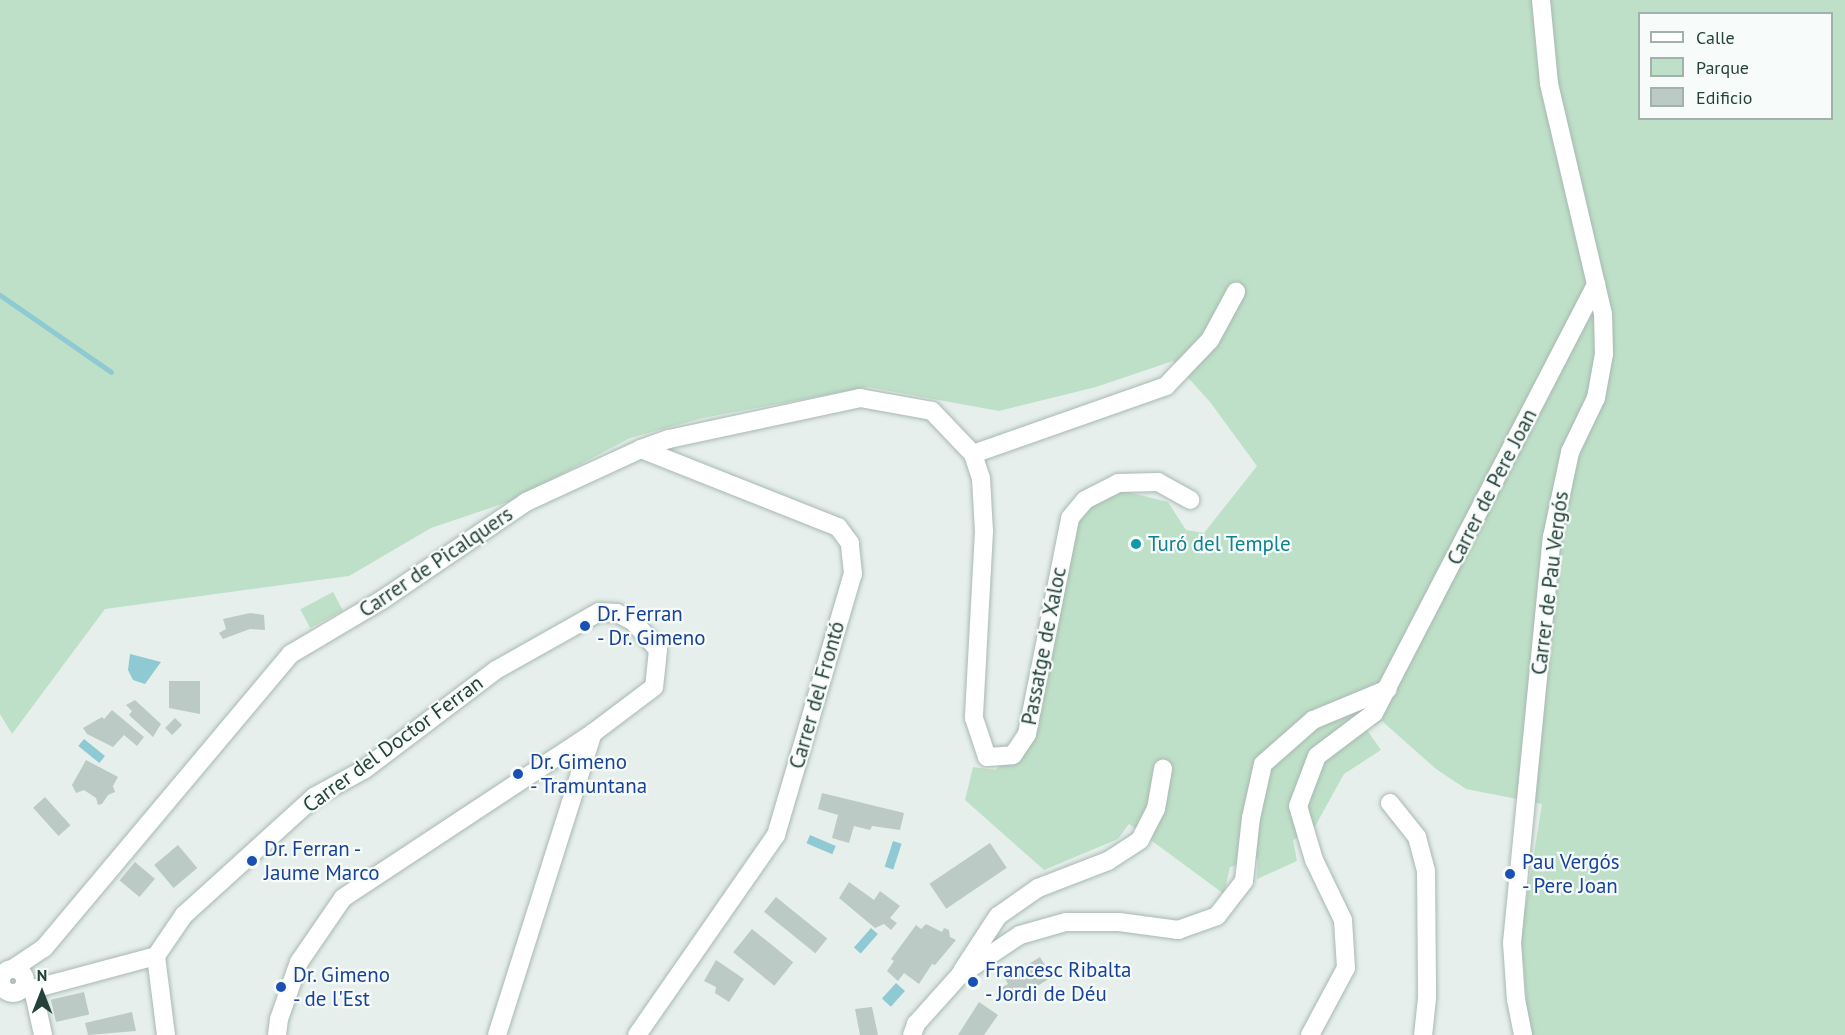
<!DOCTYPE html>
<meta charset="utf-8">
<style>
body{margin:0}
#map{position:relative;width:1845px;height:1035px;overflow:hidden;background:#e6efeb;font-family:"PT Sans",sans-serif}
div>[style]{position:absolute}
.green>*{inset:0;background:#bfe0c8;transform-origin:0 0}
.water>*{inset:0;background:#8ec9d4;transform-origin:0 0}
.stream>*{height:5px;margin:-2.5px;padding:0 2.5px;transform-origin:2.5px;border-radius:2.5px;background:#8ec9d4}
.building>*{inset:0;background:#bbcac4;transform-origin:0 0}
.roads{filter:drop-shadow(0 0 2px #a8b8b2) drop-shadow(0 0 2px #a8b8b2)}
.street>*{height:18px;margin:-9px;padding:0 9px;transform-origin:9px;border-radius:9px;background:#fff}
.street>.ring{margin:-9px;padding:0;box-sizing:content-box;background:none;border:18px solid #fff;border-radius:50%}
.dots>*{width:16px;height:16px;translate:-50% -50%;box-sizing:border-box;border:3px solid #f7fbf9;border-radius:50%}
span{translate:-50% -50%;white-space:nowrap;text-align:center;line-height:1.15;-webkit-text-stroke:4.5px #f7fbf9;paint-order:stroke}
.street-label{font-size:21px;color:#24423a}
.culture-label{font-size:21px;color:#0d838f}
.left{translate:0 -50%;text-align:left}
.transit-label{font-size:21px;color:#164399}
.legend{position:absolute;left:1638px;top:12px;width:195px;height:108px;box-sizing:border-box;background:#f7fbf9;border:2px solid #a3b1ad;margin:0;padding:8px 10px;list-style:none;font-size:18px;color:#24423a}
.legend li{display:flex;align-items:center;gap:12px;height:30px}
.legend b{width:30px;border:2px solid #a3b1ad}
.north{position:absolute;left:12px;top:963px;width:60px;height:60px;-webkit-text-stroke:4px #f7fbf9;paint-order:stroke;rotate:0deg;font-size:16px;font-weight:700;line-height:24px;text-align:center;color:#24423a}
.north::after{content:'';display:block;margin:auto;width:21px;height:27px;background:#24423a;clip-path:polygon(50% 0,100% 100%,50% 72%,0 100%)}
</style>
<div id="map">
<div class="green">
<div style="clip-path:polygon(evenodd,0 0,1845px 0,1845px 1035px,1529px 1035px,1521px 933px,1542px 804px,1466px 789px,1436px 769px,1382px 721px,1367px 730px,1381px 750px,1344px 774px,1313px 830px,1293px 840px,1297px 861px,1257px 879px,1258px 859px,1230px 867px,1224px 894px,1129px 824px,1118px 839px,1044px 870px,965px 800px,973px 767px,995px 770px,1022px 751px,1072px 530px,1085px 509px,1120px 490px,1168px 502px,1186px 530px,1204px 533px,1257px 466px,1210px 402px,1173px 361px,1096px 387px,999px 411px,868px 387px,703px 418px,630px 438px,511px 501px,431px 528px,349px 576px,105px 609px,12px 734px,0 714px,0 0,1640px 14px,1832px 14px,1832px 118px,1640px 118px,1640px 14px)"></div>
<div style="left:333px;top:592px;width:21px;height:37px;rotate:62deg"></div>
</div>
<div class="water">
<div style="clip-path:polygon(130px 654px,161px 662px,145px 684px,133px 680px,128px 670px)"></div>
<div style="left:84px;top:739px;width:27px;height:9px;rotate:39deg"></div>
<div style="left:810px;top:835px;width:28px;height:9px;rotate:23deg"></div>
<div style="left:893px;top:841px;width:9px;height:27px;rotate:18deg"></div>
<div style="left:871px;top:928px;width:9px;height:26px;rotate:41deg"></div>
<div style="left:896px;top:983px;width:12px;height:21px;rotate:42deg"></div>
</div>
<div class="stream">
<div style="left:0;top:295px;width:135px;rotate:34.7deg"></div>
</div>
<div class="building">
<div style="clip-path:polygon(250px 613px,264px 615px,265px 630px,250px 629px,223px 639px,219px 633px,226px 629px,223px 619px)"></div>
<div style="clip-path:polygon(169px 681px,200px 681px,200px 714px,169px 708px)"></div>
<div style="clip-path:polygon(135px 700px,161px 724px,153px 737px,129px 715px,132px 711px,126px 705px)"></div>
<div style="clip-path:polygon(112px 710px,144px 737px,137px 746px,124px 735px,113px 747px,87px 734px,83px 728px,102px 717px,104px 719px)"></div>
<div style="left:175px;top:718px;width:10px;height:14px;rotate:45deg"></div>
<div style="clip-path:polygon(86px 760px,118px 777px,113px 786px,115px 792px,108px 795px,102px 804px,98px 805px,96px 798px,84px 790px,76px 793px,72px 785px)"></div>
<div style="clip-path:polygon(822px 793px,904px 813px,900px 830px,872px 826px,870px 830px,854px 826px,849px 843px,832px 838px,838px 815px,818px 809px)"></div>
<div style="left:45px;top:797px;width:38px;height:16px;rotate:48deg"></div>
<div style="left:990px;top:843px;width:30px;height:73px;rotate:56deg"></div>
<div style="left:178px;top:845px;width:30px;height:31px;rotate:50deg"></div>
<div style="left:135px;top:862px;width:26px;height:24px;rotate:40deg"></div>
<div style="clip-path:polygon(849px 882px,874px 900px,880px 891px,900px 906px,890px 918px,897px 923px,891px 930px,884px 924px,875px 928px,839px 898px)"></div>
<div style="left:776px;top:897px;width:66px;height:19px;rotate:39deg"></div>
<div style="clip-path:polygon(926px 924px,942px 932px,944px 928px,949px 930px,950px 937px,956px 940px,935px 965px,932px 964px,919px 984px,904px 973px,898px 981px,887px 971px,894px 961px,891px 959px,916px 925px,921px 929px)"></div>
<div style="left:752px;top:929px;width:53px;height:30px;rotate:39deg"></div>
<div style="clip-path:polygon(1040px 957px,1052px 977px,1018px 998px,1015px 995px,1008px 999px,1001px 988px,1008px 984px,1005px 979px)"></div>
<div style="clip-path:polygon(716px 960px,744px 979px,729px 1002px,715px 993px,716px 987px,704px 981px)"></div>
<div style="left:84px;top:992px;width:23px;height:34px;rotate:77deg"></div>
<div style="clip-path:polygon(979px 1002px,998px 1015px,984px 1035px,958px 1035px)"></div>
<div style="clip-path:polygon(872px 1007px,878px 1035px,860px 1035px,855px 1009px)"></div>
<div style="clip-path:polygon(132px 1012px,136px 1031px,88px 1035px,85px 1023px)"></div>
</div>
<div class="roads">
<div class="street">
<div style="left:973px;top:454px;width:205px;rotate:-19.4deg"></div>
<div style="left:1166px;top:386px;width:64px;rotate:-46.3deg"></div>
<div style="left:1210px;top:340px;width:55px;rotate:-61.6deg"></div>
<div style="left:1390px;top:803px;width:43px;rotate:51.5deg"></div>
<div style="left:1417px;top:837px;width:35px;rotate:75deg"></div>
<div style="left:1426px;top:871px;width:127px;rotate:89.5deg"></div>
<div style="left:1427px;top:998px;width:37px;rotate:96deg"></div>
<div style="left:156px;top:956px;width:50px;rotate:-55.7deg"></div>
<div style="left:184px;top:915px;width:176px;rotate:-42.2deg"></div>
<div style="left:314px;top:797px;width:58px;rotate:-28.8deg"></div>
<div style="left:365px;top:769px;width:164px;rotate:-37.1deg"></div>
<div style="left:496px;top:670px;width:118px;rotate:-29.4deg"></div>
<div style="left:599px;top:612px;width:18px;rotate:3deg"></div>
<div style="left:617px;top:613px;width:18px;rotate:27deg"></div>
<div style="left:633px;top:621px;width:38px;rotate:49deg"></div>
<div style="left:658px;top:650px;width:37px;rotate:96deg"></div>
<div style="left:654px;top:687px;width:76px;rotate:143deg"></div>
<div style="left:593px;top:733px;width:300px;rotate:146.6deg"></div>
<div style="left:343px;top:898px;width:78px;rotate:124.5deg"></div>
<div style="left:299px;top:962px;width:60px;rotate:109.3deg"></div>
<div style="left:279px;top:1019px;width:16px;rotate:97deg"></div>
<div style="left:156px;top:956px;width:80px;rotate:82.8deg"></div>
<div style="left:14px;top:968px;width:36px;rotate:-34deg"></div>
<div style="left:44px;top:948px;width:384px;rotate:-50deg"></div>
<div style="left:291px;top:654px;width:106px;rotate:-30.7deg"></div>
<div style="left:382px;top:600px;width:174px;rotate:-34.2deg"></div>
<div style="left:526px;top:502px;width:127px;rotate:-24.7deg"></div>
<div style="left:641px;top:449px;width:30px;rotate:-20deg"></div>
<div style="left:669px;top:439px;width:195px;rotate:-12.1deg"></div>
<div style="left:860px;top:398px;width:73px;rotate:10.2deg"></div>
<div style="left:932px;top:411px;width:59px;rotate:46.4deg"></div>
<div style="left:973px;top:454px;width:25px;rotate:72deg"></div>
<div style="left:981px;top:478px;width:53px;rotate:86.8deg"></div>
<div style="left:984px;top:531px;width:187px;rotate:93.1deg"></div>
<div style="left:974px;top:718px;width:41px;rotate:71.6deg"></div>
<div style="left:987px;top:757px;width:26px;rotate:-4deg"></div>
<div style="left:1013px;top:755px;width:25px;rotate:-56deg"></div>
<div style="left:1027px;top:734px;width:220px;rotate:-78.7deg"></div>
<div style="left:1070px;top:518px;width:23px;rotate:-50deg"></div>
<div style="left:1085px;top:500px;width:37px;rotate:-27deg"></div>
<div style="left:1118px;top:483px;width:40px;rotate:-1.4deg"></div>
<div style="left:1158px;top:482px;width:37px;rotate:29deg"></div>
<div class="ring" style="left:1px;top:969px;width:6px;height:6px"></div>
<div style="left:962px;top:971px;width:66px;rotate:-56.8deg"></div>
<div style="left:998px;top:916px;width:49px;rotate:-35deg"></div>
<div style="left:1038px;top:888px;width:75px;rotate:-21.1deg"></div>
<div style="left:1108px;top:861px;width:38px;rotate:-33deg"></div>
<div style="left:1140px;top:840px;width:35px;rotate:-63deg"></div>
<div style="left:1156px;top:809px;width:41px;rotate:-80.1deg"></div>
<div style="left:23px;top:988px;width:10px;rotate:6deg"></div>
<div style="left:33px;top:989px;width:127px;rotate:-15deg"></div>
<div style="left:33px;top:989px;width:47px;rotate:77.7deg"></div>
<div style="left:497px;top:1035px;width:317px;rotate:-72.4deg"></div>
<div style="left:637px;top:1035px;width:244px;rotate:-55.2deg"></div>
<div style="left:776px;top:835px;width:272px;rotate:-73.6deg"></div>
<div style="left:853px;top:574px;width:31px;rotate:-96deg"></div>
<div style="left:850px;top:543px;width:20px;rotate:-127deg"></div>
<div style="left:838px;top:527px;width:212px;rotate:-158.4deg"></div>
<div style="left:912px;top:1035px;width:12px;rotate:-70deg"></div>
<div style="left:916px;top:1024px;width:66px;rotate:-48.1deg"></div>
<div style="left:960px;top:975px;width:72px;rotate:-33.7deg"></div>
<div style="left:1020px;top:935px;width:48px;rotate:-15.8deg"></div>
<div style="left:1066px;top:922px;width:53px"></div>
<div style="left:1119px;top:922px;width:60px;rotate:7.7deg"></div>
<div style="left:1178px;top:930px;width:41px;rotate:-19.7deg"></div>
<div style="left:1217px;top:916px;width:44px;rotate:-52.4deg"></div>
<div style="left:1244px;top:881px;width:63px;rotate:-83.7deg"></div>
<div style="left:1251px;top:818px;width:55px;rotate:-77.5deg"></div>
<div style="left:1263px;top:764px;width:67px;rotate:-41.3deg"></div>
<div style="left:1313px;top:720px;width:81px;rotate:-22.5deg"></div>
<div style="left:1310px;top:1035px;width:76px;rotate:-61.8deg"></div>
<div style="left:1346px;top:968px;width:48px;rotate:-93.6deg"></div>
<div style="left:1343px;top:920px;width:67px;rotate:-115.8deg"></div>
<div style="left:1314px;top:860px;width:56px;rotate:-106.5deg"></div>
<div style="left:1298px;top:806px;width:53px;rotate:-69.2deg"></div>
<div style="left:1317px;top:756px;width:71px;rotate:-37deg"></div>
<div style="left:1374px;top:713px;width:483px;rotate:-62.6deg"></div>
<div style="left:1523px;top:1035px;width:36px;rotate:-101deg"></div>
<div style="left:1516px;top:1000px;width:57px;rotate:-94deg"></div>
<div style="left:1512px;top:943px;width:408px;rotate:-84.4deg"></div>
<div style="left:1552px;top:537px;width:87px;rotate:-78deg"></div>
<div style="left:1570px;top:452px;width:60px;rotate:-64.3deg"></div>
<div style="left:1596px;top:398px;width:45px;rotate:-79.7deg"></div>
<div style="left:1604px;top:354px;width:40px;rotate:-91.4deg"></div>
<div style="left:1603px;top:314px;width:237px;rotate:-103.2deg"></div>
<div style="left:1549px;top:83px;width:83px;rotate:-95.5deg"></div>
</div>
</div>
<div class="dots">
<div style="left:1136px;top:544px;background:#0f9aa8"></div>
<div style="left:585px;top:626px;background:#1a4fb4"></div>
<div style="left:518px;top:774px;background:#1a4fb4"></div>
<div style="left:252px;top:861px;background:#1a4fb4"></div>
<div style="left:1510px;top:874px;background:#1a4fb4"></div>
<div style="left:973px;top:982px;background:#1a4fb4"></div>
<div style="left:281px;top:987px;background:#1a4fb4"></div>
</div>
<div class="street-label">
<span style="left:1492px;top:487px;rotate:-63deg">Carrer de Pere Joan</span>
<span style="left:436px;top:562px;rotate:-34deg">Carrer de Picalquers</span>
<span style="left:1550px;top:583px;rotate:-83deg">Carrer de Pau Vergós</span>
<span style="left:1044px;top:646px;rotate:-79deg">Passatge de Xaloc</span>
<span style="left:817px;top:695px;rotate:-74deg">Carrer del Frontó</span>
<span style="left:393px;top:744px;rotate:-36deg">Carrer del Doctor Ferran</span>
</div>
<div class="culture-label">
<span class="left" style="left:1148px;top:544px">Turó del Temple</span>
</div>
<div class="transit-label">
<span class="left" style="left:597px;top:626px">Dr. Ferran<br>- Dr. Gimeno</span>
<span class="left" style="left:530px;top:774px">Dr. Gimeno<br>- Tramuntana</span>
<span class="left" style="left:264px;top:861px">Dr. Ferran -<br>Jaume Marco</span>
<span class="left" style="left:1522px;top:874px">Pau Vergós<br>- Pere Joan</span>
<span class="left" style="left:985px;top:982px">Francesc Ribalta<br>- Jordi de Déu</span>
<span class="left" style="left:293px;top:987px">Dr. Gimeno<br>- de l'Est</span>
</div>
<ul class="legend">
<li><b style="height:8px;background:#fff"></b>Calle</li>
<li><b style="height:16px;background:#bfe0c8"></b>Parque</li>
<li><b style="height:16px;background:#bbcac4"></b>Edificio</li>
</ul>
<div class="north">N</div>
</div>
